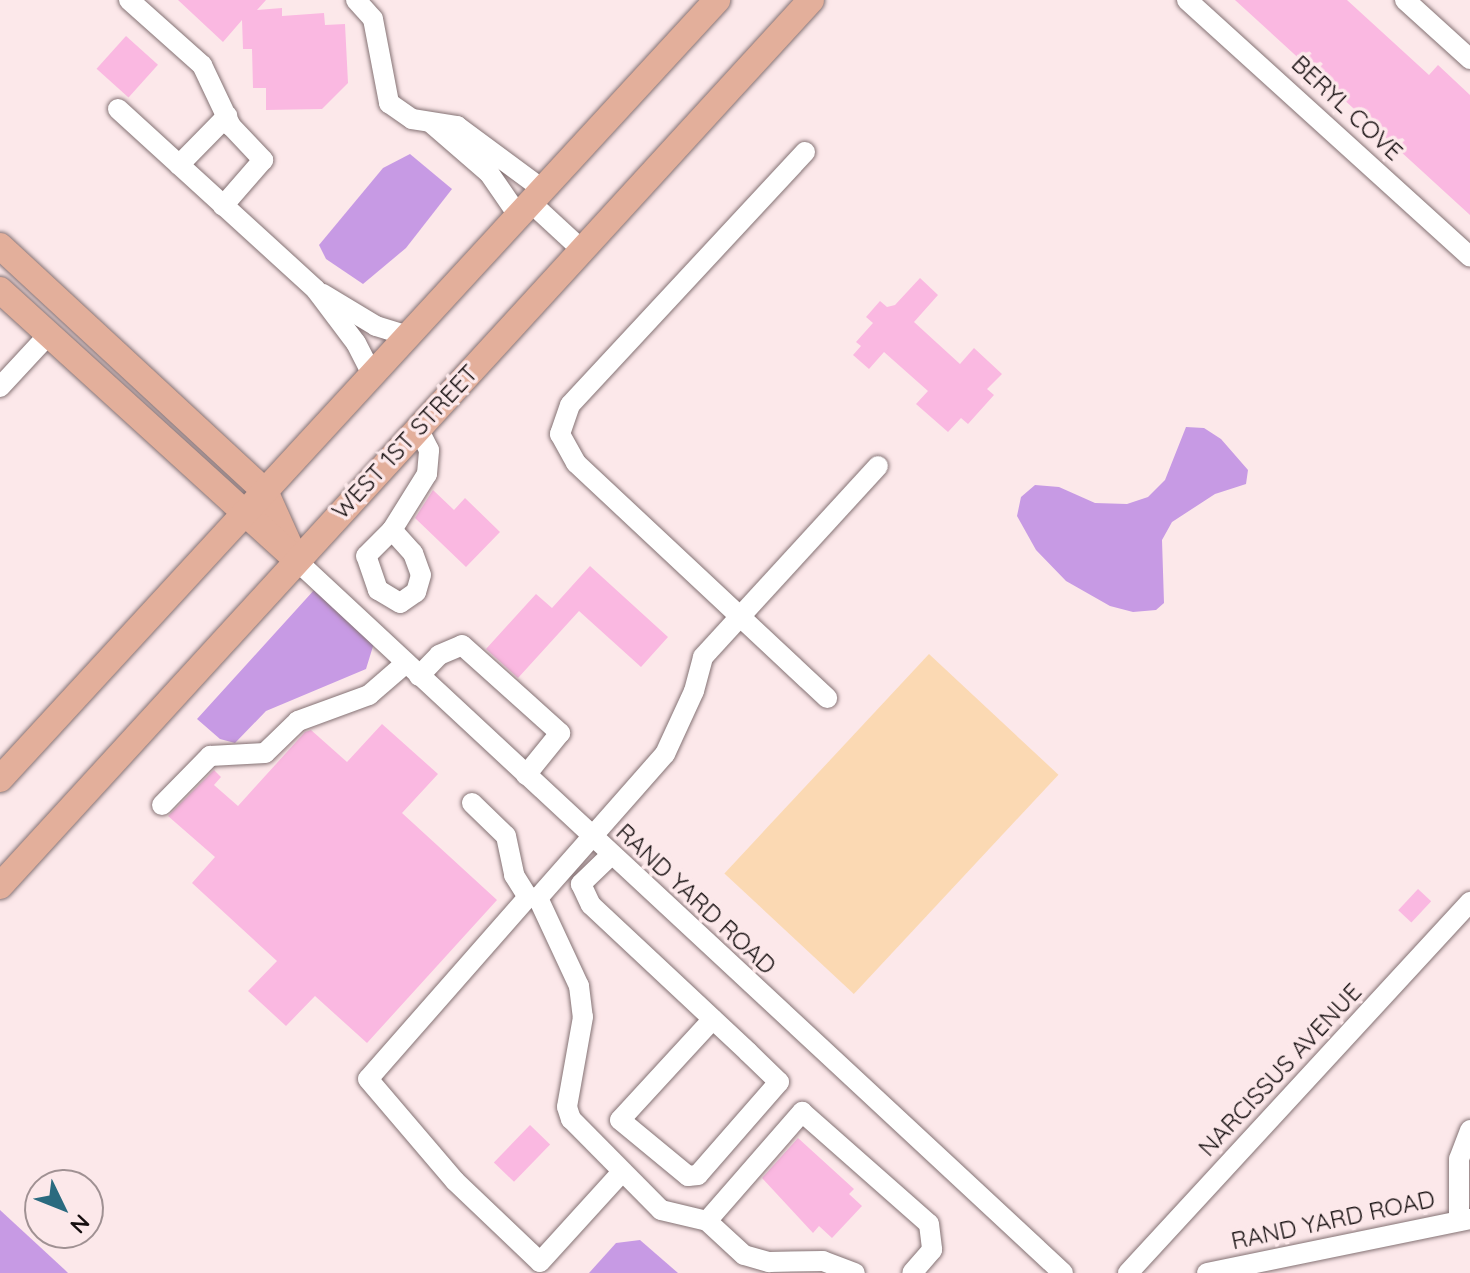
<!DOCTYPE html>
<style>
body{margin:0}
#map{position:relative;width:1470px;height:1273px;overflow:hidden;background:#fce8ea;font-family:Quicksand,sans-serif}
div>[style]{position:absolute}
.green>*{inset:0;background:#fbd9b3;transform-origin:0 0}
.water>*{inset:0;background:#c79ae4}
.building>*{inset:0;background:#fab8e1;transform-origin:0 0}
.roads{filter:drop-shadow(0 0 2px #847274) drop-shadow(0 0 2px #847274)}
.minor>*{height:20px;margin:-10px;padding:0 10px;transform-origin:10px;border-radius:10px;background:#fff}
.major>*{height:26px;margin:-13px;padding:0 13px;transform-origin:13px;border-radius:13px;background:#e3af9b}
span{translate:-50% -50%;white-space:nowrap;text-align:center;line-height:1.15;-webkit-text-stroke:7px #fce8ea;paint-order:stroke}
.street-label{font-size:24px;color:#160f10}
.north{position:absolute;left:24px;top:1169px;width:80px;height:80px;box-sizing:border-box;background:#fce8ea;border:2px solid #a09193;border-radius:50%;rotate:133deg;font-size:22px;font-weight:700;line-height:32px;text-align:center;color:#160f10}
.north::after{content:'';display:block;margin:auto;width:28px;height:36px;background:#2a6a7f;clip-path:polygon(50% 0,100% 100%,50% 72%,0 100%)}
</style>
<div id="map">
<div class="green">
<div style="left:929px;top:654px;width:177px;height:300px;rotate:43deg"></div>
</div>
<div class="water">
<div style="clip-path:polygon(410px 154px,452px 189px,406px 248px,363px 284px,326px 259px,319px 245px,383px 168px)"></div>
<div style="clip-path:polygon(1186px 427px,1204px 428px,1221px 439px,1248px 470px,1246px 484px,1215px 494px,1172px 522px,1162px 540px,1164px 603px,1156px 610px,1133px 612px,1110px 606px,1066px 581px,1036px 550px,1017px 516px,1021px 497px,1035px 485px,1059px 487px,1095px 503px,1127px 504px,1148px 497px,1165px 480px)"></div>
<div style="clip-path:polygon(315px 589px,374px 643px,366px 669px,266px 711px,235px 743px,220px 739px,197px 719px)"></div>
<div style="clip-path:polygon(0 1210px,65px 1270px,68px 1273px,0 1273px)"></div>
<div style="clip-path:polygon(640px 1240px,678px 1273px,589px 1273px,616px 1243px)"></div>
</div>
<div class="building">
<div style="clip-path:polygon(178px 0,266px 0,257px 10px,282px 8px,282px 16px,324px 13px,325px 25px,345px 24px,348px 83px,322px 109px,266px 110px,266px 88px,253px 88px,252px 49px,243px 49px,242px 20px,223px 42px)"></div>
<div style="clip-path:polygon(1235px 0,1347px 0,1429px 75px,1438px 65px,1470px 95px,1470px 215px)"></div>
<div style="left:126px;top:36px;width:43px;height:44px;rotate:42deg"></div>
<div style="clip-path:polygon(920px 278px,938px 295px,914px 322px,960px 364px,974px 348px,1002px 374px,987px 389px,994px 395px,968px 424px,961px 418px,948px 432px,916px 404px,928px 391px,884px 352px,869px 369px,853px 355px,861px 346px,856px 342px,873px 323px,866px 317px,880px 301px,887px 307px,895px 305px)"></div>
<div style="clip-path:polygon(433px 490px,454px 510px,465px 498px,500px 532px,466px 567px,415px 518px)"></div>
<div style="clip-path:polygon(590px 566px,668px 637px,641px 667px,579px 611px,518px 678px,486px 649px,536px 594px,552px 608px)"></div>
<div style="clip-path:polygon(382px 724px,438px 774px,402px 813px,497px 900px,367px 1043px,315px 996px,286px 1026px,248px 991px,277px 961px,192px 883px,215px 857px,168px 816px,214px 770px,221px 777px,214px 785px,238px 806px,305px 732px,311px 730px,347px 762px)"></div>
<div style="left:1418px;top:889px;width:18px;height:29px;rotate:43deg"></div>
<div style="left:530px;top:1125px;width:28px;height:52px;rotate:44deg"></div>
<div style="clip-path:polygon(798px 1138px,854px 1189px,849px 1194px,862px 1206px,832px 1238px,819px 1226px,813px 1233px,762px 1178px)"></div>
</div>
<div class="roads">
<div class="minor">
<div style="left:129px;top:0;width:98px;rotate:41.7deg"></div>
<div style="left:202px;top:65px;width:68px;rotate:64.6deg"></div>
<div style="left:231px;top:126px;width:47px;rotate:46.7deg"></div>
<div style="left:263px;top:160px;width:61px;rotate:131deg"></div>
<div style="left:356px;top:0;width:25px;rotate:48deg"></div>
<div style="left:373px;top:19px;width:86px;rotate:79.2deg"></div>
<div style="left:389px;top:103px;width:28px;rotate:35deg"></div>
<div style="left:412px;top:119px;width:46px;rotate:8.8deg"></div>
<div style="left:457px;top:126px;width:106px;rotate:36.5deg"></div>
<div style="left:1187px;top:0;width:382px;rotate:42.2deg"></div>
<div style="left:1405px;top:0;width:88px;rotate:42.2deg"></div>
<div style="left:118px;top:109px;width:268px;rotate:42.4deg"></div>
<div style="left:316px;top:290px;width:66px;rotate:53deg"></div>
<div style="left:356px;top:343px;width:36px;rotate:63deg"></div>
<div style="left:431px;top:123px;width:77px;rotate:40.8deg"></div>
<div style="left:489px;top:173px;width:51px;rotate:55.4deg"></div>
<div style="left:805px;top:152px;width:345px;rotate:132.9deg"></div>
<div style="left:570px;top:405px;width:31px;rotate:109deg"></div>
<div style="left:560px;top:434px;width:33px;rotate:61deg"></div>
<div style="left:576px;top:463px;width:344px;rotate:43.1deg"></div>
<div style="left:179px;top:165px;width:69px;rotate:-45.6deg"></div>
<div style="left:530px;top:202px;width:71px;rotate:42.7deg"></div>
<div style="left:323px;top:294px;width:62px;rotate:31.1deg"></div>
<div style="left:376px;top:326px;width:34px;rotate:17deg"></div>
<div style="left:0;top:387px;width:72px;rotate:-47.2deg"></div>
<div style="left:392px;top:530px;width:31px;rotate:48deg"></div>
<div style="left:413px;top:553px;width:23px;rotate:70deg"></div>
<div style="left:421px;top:575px;width:18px;rotate:106deg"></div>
<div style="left:416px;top:592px;width:19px;rotate:145deg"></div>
<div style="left:400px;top:603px;width:26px;rotate:-149deg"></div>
<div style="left:378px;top:590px;width:36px;rotate:-109deg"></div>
<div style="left:366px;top:556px;width:37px;rotate:-45deg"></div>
<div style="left:392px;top:530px;width:66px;rotate:-58deg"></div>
<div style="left:427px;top:474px;width:24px;rotate:-85deg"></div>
<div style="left:429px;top:450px;width:25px;rotate:-117deg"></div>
<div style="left:296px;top:560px;width:1047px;rotate:42.91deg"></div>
<div style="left:419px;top:676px;width:29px;rotate:-46deg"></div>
<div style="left:439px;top:655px;width:25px;rotate:-23deg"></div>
<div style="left:462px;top:645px;width:132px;rotate:41.9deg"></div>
<div style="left:560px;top:733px;width:54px;rotate:129deg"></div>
<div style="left:472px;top:803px;width:47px;rotate:44.1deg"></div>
<div style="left:506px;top:836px;width:40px;rotate:78deg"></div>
<div style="left:514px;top:875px;width:26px;rotate:58deg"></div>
<div style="left:528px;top:897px;width:10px;rotate:6deg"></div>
<div style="left:538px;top:898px;width:192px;rotate:-48.6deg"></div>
<div style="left:665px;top:754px;width:69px;rotate:-65.3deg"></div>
<div style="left:694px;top:691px;width:35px;rotate:-75deg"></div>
<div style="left:703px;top:657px;width:259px;rotate:-47.5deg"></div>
<div style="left:162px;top:805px;width:69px;rotate:-45.6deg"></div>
<div style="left:210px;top:756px;width:55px;rotate:-3.1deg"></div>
<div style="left:265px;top:753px;width:46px;rotate:-44.1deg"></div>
<div style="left:298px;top:721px;width:76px;rotate:-20.1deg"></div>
<div style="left:369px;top:695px;width:49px;rotate:-40.9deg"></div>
<div style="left:611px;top:855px;width:42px;rotate:136deg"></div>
<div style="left:581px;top:884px;width:23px;rotate:65deg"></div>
<div style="left:591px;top:905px;width:215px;rotate:43.1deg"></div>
<div style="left:748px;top:1052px;width:43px;rotate:44.1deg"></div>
<div style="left:779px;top:1082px;width:123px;rotate:131.1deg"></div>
<div style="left:698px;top:1175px;width:10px;rotate:174deg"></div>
<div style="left:688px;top:1176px;width:88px;rotate:-140.5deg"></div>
<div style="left:620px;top:1120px;width:137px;rotate:-47.4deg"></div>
<div style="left:528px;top:897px;width:242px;rotate:131.3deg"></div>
<div style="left:368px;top:1079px;width:134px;rotate:49.5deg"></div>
<div style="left:455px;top:1181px;width:117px;rotate:43.6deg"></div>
<div style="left:540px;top:1262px;width:120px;rotate:-47.7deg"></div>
<div style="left:538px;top:898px;width:97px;rotate:65deg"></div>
<div style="left:579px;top:986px;width:31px;rotate:83deg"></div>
<div style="left:583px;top:1017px;width:91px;rotate:100.1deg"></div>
<div style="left:567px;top:1107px;width:13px;rotate:72deg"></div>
<div style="left:571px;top:1119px;width:128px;rotate:45.3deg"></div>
<div style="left:661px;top:1210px;width:47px;rotate:13.4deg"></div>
<div style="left:707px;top:1221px;width:50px;rotate:42.6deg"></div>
<div style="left:744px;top:1255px;width:26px;rotate:16deg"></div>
<div style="left:769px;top:1262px;width:54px;rotate:-1.1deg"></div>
<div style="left:823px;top:1261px;width:34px;rotate:21deg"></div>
<div style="left:707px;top:1221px;width:145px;rotate:-48.9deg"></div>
<div style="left:802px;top:1112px;width:169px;rotate:41.4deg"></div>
<div style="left:929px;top:1224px;width:26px;rotate:83deg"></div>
<div style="left:932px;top:1250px;width:30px;rotate:131deg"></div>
<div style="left:1459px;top:1221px;width:62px;rotate:-90deg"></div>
<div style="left:1459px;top:1159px;width:31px;rotate:-69deg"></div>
<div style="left:1128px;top:1273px;width:505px;rotate:-47.33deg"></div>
<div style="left:1207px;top:1273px;width:268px;rotate:-11.6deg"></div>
</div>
<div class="major">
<div style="left:0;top:246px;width:361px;rotate:42.8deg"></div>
<div style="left:265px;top:491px;width:76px;rotate:65.8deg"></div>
<div style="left:0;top:290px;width:394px;rotate:42.3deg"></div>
<div style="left:0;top:779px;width:1059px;rotate:-47.37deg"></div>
<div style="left:0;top:886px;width:1201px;rotate:-47.53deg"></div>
</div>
</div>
<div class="street-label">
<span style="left:1347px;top:108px;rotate:43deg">BERYL COVE</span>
<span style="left:405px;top:442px;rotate:-47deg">WEST 1ST STREET</span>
<span style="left:696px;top:899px;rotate:43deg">RAND YARD ROAD</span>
<span style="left:1280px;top:1070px;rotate:-47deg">NARCISSUS AVENUE</span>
<span style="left:1333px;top:1220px;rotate:-12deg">RAND YARD ROAD</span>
</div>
<div class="north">N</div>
</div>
